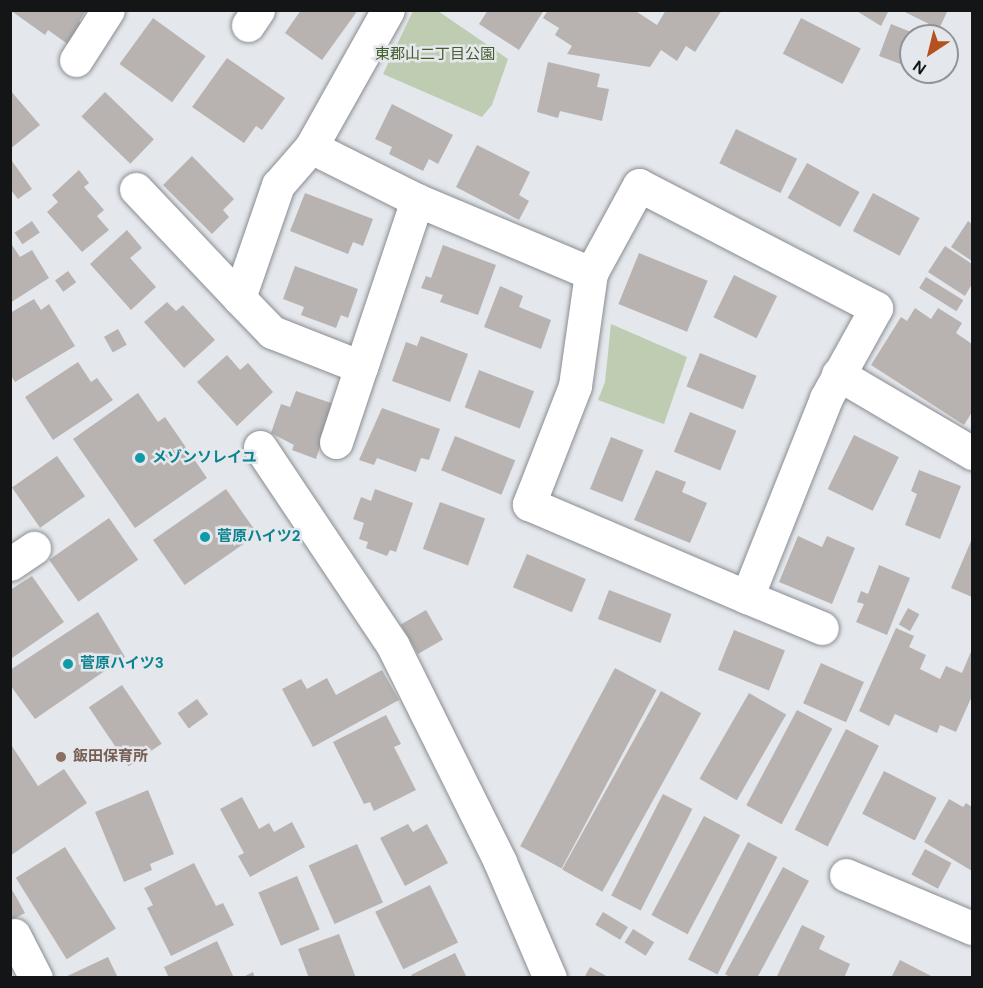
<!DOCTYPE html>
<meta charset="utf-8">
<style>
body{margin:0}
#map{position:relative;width:983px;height:988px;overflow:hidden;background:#e4e7ec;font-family:"DM Sans","Noto Sans JP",sans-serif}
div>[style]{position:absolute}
.green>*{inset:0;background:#beccb2}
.building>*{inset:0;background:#b8b3b1;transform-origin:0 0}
.roads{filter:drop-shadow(0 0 2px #898c90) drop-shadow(0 0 2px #898c90)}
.minor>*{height:33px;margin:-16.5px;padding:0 16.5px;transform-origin:16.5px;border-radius:16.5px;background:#fff}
.dots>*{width:16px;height:16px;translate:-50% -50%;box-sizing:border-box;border:3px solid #e4e7ec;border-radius:50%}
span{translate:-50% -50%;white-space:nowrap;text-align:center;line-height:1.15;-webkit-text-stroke:5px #e4e7ec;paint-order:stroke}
.park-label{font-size:15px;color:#445d2b}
.culture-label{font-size:15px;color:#0d838f;font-weight:700}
.left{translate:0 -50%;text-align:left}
.education-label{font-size:15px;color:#785e54;font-weight:700}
.frame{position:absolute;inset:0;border:12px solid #141517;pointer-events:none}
.north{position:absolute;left:899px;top:24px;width:60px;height:60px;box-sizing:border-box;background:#e4e7ec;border:2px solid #919397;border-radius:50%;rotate:215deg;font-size:16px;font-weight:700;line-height:24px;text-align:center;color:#141517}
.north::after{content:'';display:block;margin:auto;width:21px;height:27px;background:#b5511f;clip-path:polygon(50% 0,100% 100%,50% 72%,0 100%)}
</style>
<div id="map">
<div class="green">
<div style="clip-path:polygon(413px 11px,438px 11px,508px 59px,492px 105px,482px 117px,383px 74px)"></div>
<div style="clip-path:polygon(611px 324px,687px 357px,664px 424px,598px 400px,605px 382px)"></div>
</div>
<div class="building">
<div style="clip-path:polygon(10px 10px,86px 10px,79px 21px,84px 24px,69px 45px,48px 30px,45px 35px)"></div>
<div style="clip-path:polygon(301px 10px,358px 10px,322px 60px,285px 33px)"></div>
<div style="clip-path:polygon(488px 10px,544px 10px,519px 50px,479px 24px)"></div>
<div style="clip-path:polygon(548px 10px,634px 10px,657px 25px,666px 10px,722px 10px,695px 52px,686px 46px,677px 61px,661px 50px,650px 67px,567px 54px,572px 46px,555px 35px,559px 28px,543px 18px)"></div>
<div style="clip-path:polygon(855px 10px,889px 10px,881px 26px)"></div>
<div style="clip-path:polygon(901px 10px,948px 10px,939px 29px)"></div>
<div style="left:153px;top:18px;width:65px;height:57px;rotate:36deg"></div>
<div style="left:801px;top:18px;width:67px;height:40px;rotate:27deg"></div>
<div style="clip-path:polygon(891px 24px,921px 36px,911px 36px,911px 68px,879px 56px)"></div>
<div style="clip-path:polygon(227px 58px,285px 98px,262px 130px,256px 126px,244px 143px,192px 107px)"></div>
<div style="clip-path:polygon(548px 62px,600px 74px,597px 87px,609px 89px,602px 121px,560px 111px,558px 118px,537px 112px)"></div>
<div style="clip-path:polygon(10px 90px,40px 125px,10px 149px)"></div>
<div style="left:105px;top:92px;width:68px;height:34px;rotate:44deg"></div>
<div style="clip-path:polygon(392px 104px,453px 135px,438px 164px,429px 159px,423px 171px,389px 154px,392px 147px,375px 139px)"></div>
<div style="left:736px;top:129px;width:68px;height:38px;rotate:26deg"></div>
<div style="clip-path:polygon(477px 145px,530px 172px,519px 195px,529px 201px,519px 220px,456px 187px)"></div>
<div style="clip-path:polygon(192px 156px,234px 199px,223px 210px,229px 217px,212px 234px,163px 185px)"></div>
<div style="clip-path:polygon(12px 161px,32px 189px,18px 199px,10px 189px)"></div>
<div style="left:807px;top:163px;width:60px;height:40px;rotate:29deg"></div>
<div style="clip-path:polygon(79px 170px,89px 183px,84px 187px,104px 210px,97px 216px,109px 230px,82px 252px,47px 212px,58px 202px,52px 195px)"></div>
<div style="clip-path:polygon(305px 193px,373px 219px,363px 246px,353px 242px,348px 254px,290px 231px)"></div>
<div style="left:873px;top:193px;width:53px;height:43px;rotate:28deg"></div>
<div style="left:32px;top:221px;width:14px;height:21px;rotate:56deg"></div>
<div style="clip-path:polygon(968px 221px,972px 224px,972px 261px,951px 247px)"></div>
<div style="clip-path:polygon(127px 230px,142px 248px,130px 258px,156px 287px,131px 310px,90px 264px)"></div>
<div style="clip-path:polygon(10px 242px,20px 257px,32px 250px,49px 278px,10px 303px)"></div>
<div style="clip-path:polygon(443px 245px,496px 265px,478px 315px,440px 302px,443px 295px,421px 288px,426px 276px,431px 278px)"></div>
<div style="clip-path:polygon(945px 246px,972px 264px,972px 284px,965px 296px,928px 272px)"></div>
<div style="left:639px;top:253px;width:74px;height:55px;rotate:22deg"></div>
<div style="clip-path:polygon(295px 266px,358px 289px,348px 318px,341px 315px,336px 328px,301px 315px,304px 307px,283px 299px)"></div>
<div style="left:68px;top:271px;width:14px;height:16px;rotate:54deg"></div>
<div style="left:734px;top:275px;width:48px;height:47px;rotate:26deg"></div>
<div style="left:926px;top:277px;width:44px;height:13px;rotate:32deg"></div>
<div style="clip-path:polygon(500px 286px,523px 296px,519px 307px,551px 320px,541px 349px,484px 327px)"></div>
<div style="clip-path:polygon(34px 299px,41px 310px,49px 304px,75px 346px,15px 382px,10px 374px,10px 313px)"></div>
<div style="clip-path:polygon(167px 302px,176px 311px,183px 305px,215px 340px,184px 368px,144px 322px)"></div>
<div style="clip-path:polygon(915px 308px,931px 319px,938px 308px,962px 323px,956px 333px,972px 344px,972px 412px,964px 425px,871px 365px,901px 317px,907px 321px)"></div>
<div style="left:118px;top:329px;width:18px;height:16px;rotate:61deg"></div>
<div style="clip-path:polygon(421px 336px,468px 354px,450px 402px,392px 381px,406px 342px,417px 346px)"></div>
<div style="left:700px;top:353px;width:61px;height:36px;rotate:22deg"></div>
<div style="clip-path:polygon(227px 355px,240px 370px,248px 363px,273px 392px,237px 426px,197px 382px)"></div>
<div style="clip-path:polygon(78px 362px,91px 382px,97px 378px,113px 400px,53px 440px,25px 397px)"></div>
<div style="left:479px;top:370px;width:59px;height:40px;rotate:21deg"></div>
<div style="clip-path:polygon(296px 391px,334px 404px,316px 459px,292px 450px,294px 445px,271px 433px,281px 404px,290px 407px)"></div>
<div style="clip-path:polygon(138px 393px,158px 422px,165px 417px,207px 478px,135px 528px,73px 439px)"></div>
<div style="clip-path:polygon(382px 408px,440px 429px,429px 460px,421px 458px,416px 472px,377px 458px,374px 465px,359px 460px)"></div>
<div style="left:690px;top:412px;width:50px;height:43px;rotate:22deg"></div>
<div style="left:854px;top:435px;width:50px;height:60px;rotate:26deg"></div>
<div style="left:455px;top:436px;width:65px;height:37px;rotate:22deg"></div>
<div style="left:611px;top:437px;width:35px;height:56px;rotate:22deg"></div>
<div style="left:57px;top:456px;width:49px;height:55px;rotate:55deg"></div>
<div style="clip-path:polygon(656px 470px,686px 482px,682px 492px,707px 503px,690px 543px,634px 520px)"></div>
<div style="clip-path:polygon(919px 470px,961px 486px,940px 539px,905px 525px,917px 494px,911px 491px)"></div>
<div style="left:226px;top:489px;width:55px;height:89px;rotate:55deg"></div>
<div style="clip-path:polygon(375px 489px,413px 503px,396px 552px,390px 550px,387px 556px,366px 548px,368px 542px,359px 539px,364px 523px,353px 519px,361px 497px,371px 501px)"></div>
<div style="left:440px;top:502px;width:48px;height:50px;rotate:20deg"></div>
<div style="left:109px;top:518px;width:51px;height:73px;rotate:55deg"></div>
<div style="clip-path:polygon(798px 536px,822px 547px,827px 536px,855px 548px,832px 604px,779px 582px)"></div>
<div style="clip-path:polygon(971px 541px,972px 542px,972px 597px,951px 588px)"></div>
<div style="left:527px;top:554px;width:64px;height:36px;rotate:23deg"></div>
<div style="clip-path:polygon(879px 565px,910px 578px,887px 635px,856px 622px,864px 604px,857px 602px,861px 591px,868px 594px)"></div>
<div style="clip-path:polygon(32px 576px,64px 622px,12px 658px,10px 590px)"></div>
<div style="left:609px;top:590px;width:67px;height:31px;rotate:21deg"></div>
<div style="left:908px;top:608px;width:13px;height:19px;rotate:29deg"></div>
<div style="left:426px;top:610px;width:34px;height:29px;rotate:60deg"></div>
<div style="clip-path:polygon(98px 612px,125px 657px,35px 719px,10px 685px,10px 670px)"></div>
<div style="clip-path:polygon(896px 628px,914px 636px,909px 647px,926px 655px,920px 669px,940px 679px,946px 666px,962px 673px,972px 649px,972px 696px,956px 732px,940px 725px,937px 733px,895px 714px,889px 726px,859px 711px)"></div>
<div style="left:734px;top:630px;width:55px;height:43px;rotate:22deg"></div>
<div style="left:821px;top:663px;width:47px;height:44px;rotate:24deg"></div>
<div style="left:615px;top:668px;width:47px;height:202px;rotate:28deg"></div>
<div style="clip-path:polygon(382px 670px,399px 700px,313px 747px,282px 689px,301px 679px,307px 689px,327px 678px,336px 695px)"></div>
<div style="left:122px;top:685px;width:71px;height:40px;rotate:56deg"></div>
<div style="left:661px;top:691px;width:46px;height:204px;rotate:29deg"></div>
<div style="left:749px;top:693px;width:43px;height:99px;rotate:30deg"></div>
<div style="left:197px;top:699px;width:19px;height:24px;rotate:54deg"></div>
<div style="left:797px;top:710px;width:40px;height:108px;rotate:28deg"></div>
<div style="clip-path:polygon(386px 715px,401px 744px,394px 747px,416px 790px,374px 811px,370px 802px,364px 804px,333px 742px)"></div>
<div style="left:846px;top:729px;width:37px;height:113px;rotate:27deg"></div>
<div style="clip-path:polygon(10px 743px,38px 786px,64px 769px,87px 803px,10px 856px)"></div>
<div style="left:884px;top:771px;width:59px;height:48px;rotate:27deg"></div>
<div style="clip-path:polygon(148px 790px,174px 854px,150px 864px,152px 870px,124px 882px,95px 812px)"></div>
<div style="left:663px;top:794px;width:33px;height:114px;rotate:27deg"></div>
<div style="clip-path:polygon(242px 797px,259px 829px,269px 823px,274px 832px,292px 822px,305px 847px,250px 877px,238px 856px,244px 853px,220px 809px)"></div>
<div style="clip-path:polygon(949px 799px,963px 807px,966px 803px,972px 807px,972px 871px,924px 842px)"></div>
<div style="left:704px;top:816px;width:41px;height:112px;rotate:28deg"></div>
<div style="clip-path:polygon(408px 824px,413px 832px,427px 824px,448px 863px,405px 886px,380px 838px)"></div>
<div style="left:748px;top:842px;width:33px;height:132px;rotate:27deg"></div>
<div style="left:357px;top:844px;width:64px;height:53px;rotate:66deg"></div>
<div style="left:65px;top:847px;width:96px;height:58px;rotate:58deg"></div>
<div style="left:925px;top:849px;width:30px;height:29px;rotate:28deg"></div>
<div style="clip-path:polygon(194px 863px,216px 906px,223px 903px,234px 925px,171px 956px,147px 908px,153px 905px,144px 888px)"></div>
<div style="clip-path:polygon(783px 867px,809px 881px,757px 978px,731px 978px,725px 974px)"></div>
<div style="left:297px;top:876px;width:58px;height:42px;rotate:67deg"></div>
<div style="left:430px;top:885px;width:64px;height:61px;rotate:64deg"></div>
<div style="clip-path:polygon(10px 886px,25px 913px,10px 921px)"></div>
<div style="left:603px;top:912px;width:29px;height:15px;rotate:31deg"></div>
<div style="clip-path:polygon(802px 925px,825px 936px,819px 949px,850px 964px,844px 978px,776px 978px)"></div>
<div style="left:633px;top:929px;width:25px;height:16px;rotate:32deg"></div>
<div style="clip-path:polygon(339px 934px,356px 978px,309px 978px,298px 949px)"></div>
<div style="clip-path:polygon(217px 941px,234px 978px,169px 978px,164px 967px)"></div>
<div style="clip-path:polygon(455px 953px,467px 978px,413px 978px,411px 975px)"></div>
<div style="clip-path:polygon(108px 957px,118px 978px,63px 978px)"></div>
<div style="clip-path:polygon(900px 960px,935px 978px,891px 978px)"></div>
<div style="clip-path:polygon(590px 967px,610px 978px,584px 978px)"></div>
<div style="clip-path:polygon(253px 972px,255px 978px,241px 978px)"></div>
</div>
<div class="roads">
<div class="minor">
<div style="left:248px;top:25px;width:18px;rotate:-56deg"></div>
<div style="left:76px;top:60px;width:59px;rotate:-57.4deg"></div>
<div style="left:311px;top:147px;width:119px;rotate:26.6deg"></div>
<div style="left:417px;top:200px;width:176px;rotate:108.5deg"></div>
<div style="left:361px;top:367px;width:96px;rotate:-158.5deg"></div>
<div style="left:272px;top:332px;width:47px;rotate:-134.1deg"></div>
<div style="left:239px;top:298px;width:120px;rotate:-71deg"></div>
<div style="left:278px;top:185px;width:50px;rotate:-49deg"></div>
<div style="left:311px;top:147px;width:157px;rotate:-60.7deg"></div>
<div style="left:136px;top:189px;width:150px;rotate:46.6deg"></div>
<div style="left:417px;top:200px;width:189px;rotate:22.8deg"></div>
<div style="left:838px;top:374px;width:156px;rotate:30.5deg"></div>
<div style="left:336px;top:442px;width:79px;rotate:-71.6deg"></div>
<div style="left:260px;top:447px;width:239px;rotate:56.2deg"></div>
<div style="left:393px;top:646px;width:241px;rotate:63.6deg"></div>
<div style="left:500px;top:862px;width:126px;rotate:66.7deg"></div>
<div style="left:10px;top:564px;width:29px;rotate:-34deg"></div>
<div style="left:747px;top:597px;width:214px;rotate:-68.3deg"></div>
<div style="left:826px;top:398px;width:103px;rotate:-60.9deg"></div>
<div style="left:876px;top:308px;width:267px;rotate:-152.6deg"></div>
<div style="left:639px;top:185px;width:100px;rotate:118.6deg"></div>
<div style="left:591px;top:273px;width:114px;rotate:98.1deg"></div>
<div style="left:575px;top:386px;width:127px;rotate:111.3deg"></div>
<div style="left:529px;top:504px;width:237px;rotate:23.1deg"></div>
<div style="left:747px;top:597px;width:81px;rotate:22.5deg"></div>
<div style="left:846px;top:875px;width:137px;rotate:22.8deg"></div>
<div style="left:14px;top:935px;width:48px;rotate:62.9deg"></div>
</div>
</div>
<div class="dots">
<div style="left:140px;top:458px;background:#0f9aa8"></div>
<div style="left:205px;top:537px;background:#0f9aa8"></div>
<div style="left:68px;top:664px;background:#0f9aa8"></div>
<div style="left:61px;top:757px;background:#8d6e63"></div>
</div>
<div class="park-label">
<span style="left:435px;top:55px">東郡山二丁目公園</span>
</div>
<div class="culture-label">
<span class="left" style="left:152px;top:458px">メゾンソレイユ</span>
<span class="left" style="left:217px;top:537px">菅原ハイツ2</span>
<span class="left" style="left:80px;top:664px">菅原ハイツ3</span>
</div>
<div class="education-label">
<span class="left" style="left:73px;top:757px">飯田保育所</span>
</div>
<div class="frame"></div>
<div class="north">N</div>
</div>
